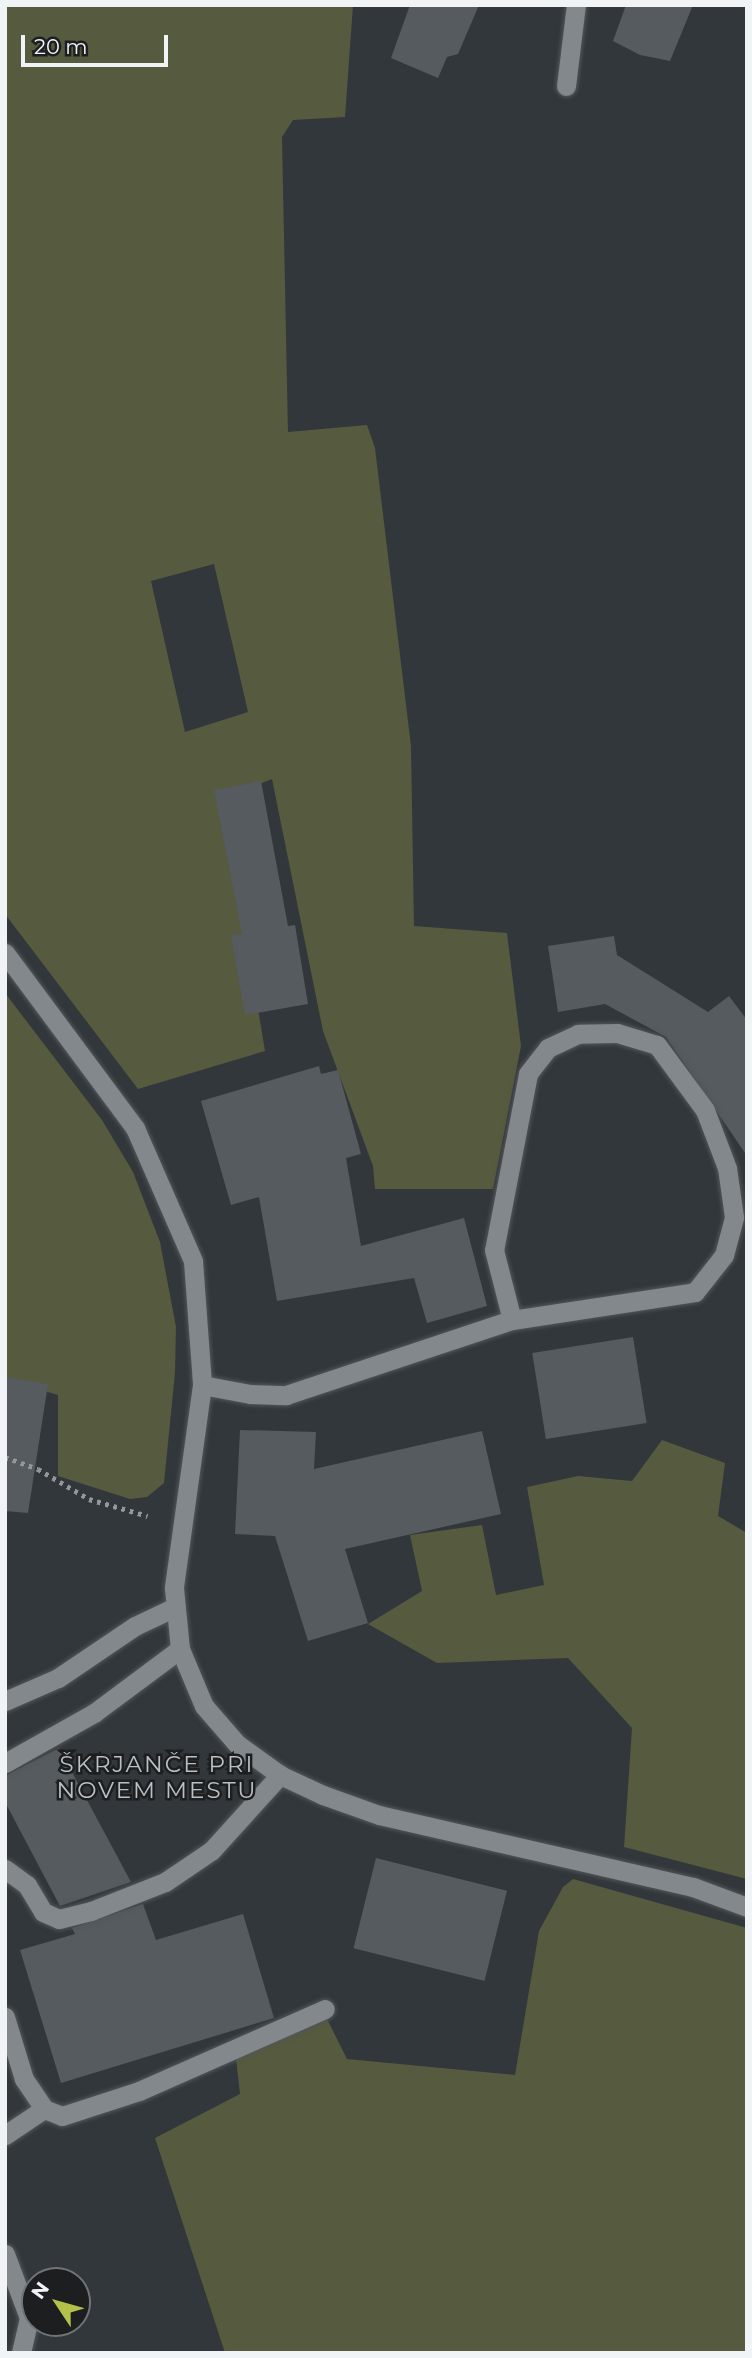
<!DOCTYPE html>
<meta charset="utf-8">
<style>
body{margin:0}
#map{position:relative;width:752px;height:2358px;overflow:hidden;background:#32373b;font-family:Montserrat,sans-serif}
div>[style]{position:absolute}
.green>*{inset:0;background:#565a3e}
.building>*{inset:0;background:#555b5e;transform-origin:0 0}
.path>*{height:4.5px;margin-top:-2.25px;transform-origin:0;background:repeating-linear-gradient(90deg,#93979a 0 3.5px,transparent 0 8.5px)}
.roads{filter:drop-shadow(0 0 2px #525659) drop-shadow(0 0 2px #525659)}
.service>*{height:19px;margin:-9.5px;padding:0 9.5px;transform-origin:9.5px;border-radius:9.5px;background:#82888c}
.minor>*{height:19px;margin:-9.5px;padding:0 9.5px;transform-origin:9.5px;border-radius:9.5px;background:#82888c}
.tertiary>*{height:19px;margin:-9.5px;padding:0 9.5px;transform-origin:9.5px;border-radius:9.5px;background:#82888c}
span{translate:-50% -50%;white-space:nowrap;text-align:center;line-height:1.15;-webkit-text-stroke:5px #1c1e20;paint-order:stroke}
.quarter-label{font-size:23px;color:#b9bfc4;letter-spacing:2px}
.frame{position:absolute;inset:0;border:7px solid #f0f4f6;pointer-events:none}
.north{position:absolute;left:21px;top:2267px;width:70px;height:70px;box-sizing:border-box;background:#1c1e20;border:2px solid #717476;border-radius:50%;rotate:306deg;font-size:19px;font-weight:700;line-height:28px;text-align:center;color:#f0f4f6}
.north::after{content:'';display:block;margin:auto;width:24px;height:32px;background:#b5c249;clip-path:polygon(50% 0,100% 100%,50% 72%,0 100%)}
.scale{position:absolute;left:21px;top:35px;width:147px;height:32px;box-sizing:border-box;border:4px solid #f0f4f6;border-top:0;padding-left:9px;font-size:21px;line-height:24px;white-space:nowrap;color:#f0f4f6;-webkit-text-stroke:5px #1c1e20;paint-order:stroke}
</style>
<div id="map">
<div class="green">
<div style="clip-path:polygon(evenodd,5px 5px,353px 5px,345px 117px,293px 120px,282px 137px,288px 432px,367px 425px,375px 448px,411px 746px,414px 926px,507px 933px,521px 1046px,493px 1189px,375px 1189px,373px 1166px,323px 1031px,272px 779px,223px 798px,265px 1051px,138px 1089px,5px 914px,5px 5px,214px 564px,248px 712px,185px 732px,151px 581px,214px 564px)"></div>
<div style="clip-path:polygon(5px 993px,102px 1120px,133px 1172px,160px 1242px,176px 1327px,175px 1373px,164px 1483px,147px 1497px,130px 1499px,58px 1476px,58px 1395px,5px 1379px)"></div>
<div style="clip-path:polygon(662px 1440px,725px 1463px,718px 1516px,747px 1533px,747px 1879px,624px 1847px,632px 1728px,568px 1658px,437px 1663px,368px 1624px,422px 1591px,410px 1535px,482px 1525px,496px 1595px,544px 1585px,527px 1487px,578px 1476px,632px 1481px)"></div>
<div style="clip-path:polygon(573px 1879px,747px 1928px,747px 2353px,225px 2353px,155px 2138px,240px 2094px,235px 2050px,326px 2017px,347px 2059px,515px 2075px,539px 1931px,563px 1887px)"></div>
</div>
<div class="building">
<div style="clip-path:polygon(410px 5px,479px 5px,458px 54px,447px 57px,438px 78px,391px 58px)"></div>
<div style="clip-path:polygon(626px 5px,693px 5px,670px 61px,640px 55px,613px 41px)"></div>
<div style="clip-path:polygon(261px 781px,288px 926px,295px 925px,308px 1004px,245px 1015px,231px 936px,242px 934px,214px 790px)"></div>
<div style="clip-path:polygon(614px 936px,617px 955px,708px 1012px,729px 996px,747px 1020px,747px 1156px,666px 1037px,605px 1004px,558px 1012px,548px 946px)"></div>
<div style="clip-path:polygon(319px 1066px,321px 1074px,338px 1070px,361px 1154px,346px 1158px,361px 1246px,464px 1218px,487px 1306px,427px 1323px,414px 1278px,277px 1301px,259px 1197px,231px 1205px,201px 1101px)"></div>
<div style="left:633px;top:1337px;width:87px;height:102px;rotate:81deg"></div>
<div style="clip-path:polygon(5px 1377px,48px 1384px,28px 1513px,5px 1511px)"></div>
<div style="clip-path:polygon(240px 1430px,316px 1432px,314px 1469px,482px 1431px,501px 1514px,345px 1549px,368px 1623px,308px 1641px,275px 1536px,235px 1534px)"></div>
<div style="clip-path:polygon(59px 1748px,131px 1882px,60px 1906px,5px 1802px,5px 1776px)"></div>
<div style="left:376px;top:1858px;width:135px;height:93px;rotate:14deg"></div>
<div style="clip-path:polygon(143px 1904px,156px 1940px,243px 1914px,274px 2018px,61px 2083px,20px 1950px,75px 1934px,72px 1928px)"></div>
</div>
<div class="path">
<div style="left:5px;top:1457px;width:35px;rotate:20deg"></div>
<div style="left:38px;top:1469px;width:59px;rotate:30.5deg"></div>
<div style="left:89px;top:1499px;width:61px;rotate:16.1deg"></div>
</div>
<div class="roads">
<div class="service">
<div style="left:5px;top:1701px;width:58px;rotate:-23.5deg"></div>
<div style="left:58px;top:1678px;width:93px;rotate:-34deg"></div>
<div style="left:135px;top:1626px;width:44px;rotate:-25.4deg"></div>
<div style="left:5px;top:1869px;width:27px;rotate:36deg"></div>
<div style="left:27px;top:1885px;width:31px;rotate:59deg"></div>
<div style="left:43px;top:1912px;width:17px;rotate:24deg"></div>
<div style="left:59px;top:1919px;width:33px;rotate:-14deg"></div>
<div style="left:91px;top:1911px;width:79px;rotate:-21.4deg"></div>
<div style="left:165px;top:1882px;width:55px;rotate:-34deg"></div>
<div style="left:211px;top:1851px;width:103px;rotate:-47.8deg"></div>
<div style="left:5px;top:2017px;width:65px;rotate:73deg"></div>
<div style="left:24px;top:2079px;width:36px;rotate:56deg"></div>
<div style="left:44px;top:2109px;width:19px;rotate:21deg"></div>
<div style="left:62px;top:2116px;width:81px;rotate:-18deg"></div>
<div style="left:139px;top:2091px;width:203px;rotate:-23.8deg"></div>
</div>
<div class="minor">
<div style="left:566px;top:86px;width:82px;rotate:-83deg"></div>
<div style="left:202px;top:1385px;width:49px;rotate:10.6deg"></div>
<div style="left:250px;top:1394px;width:36px;rotate:2deg"></div>
<div style="left:286px;top:1395px;width:238px;rotate:-18.4deg"></div>
<div style="left:512px;top:1320px;width:185px;rotate:-8.7deg"></div>
<div style="left:695px;top:1292px;width:47px;rotate:-51.9deg"></div>
<div style="left:724px;top:1255px;width:39px;rotate:-75deg"></div>
<div style="left:734px;top:1217px;width:49px;rotate:-98.1deg"></div>
<div style="left:727px;top:1168px;width:62px;rotate:-110.8deg"></div>
<div style="left:705px;top:1110px;width:81px;rotate:-126.4deg"></div>
<div style="left:657px;top:1045px;width:42px;rotate:-163.3deg"></div>
<div style="left:617px;top:1033px;width:39px;rotate:179deg"></div>
<div style="left:578px;top:1034px;width:33px;rotate:155deg"></div>
<div style="left:548px;top:1048px;width:33px;rotate:128deg"></div>
<div style="left:528px;top:1074px;width:179px;rotate:100.9deg"></div>
<div style="left:494px;top:1250px;width:72px;rotate:75.6deg"></div>
<div style="left:5px;top:1763px;width:102px;rotate:-29.3deg"></div>
<div style="left:94px;top:1713px;width:107px;rotate:-36.7deg"></div>
<div style="left:5px;top:2135px;width:47px;rotate:-33.7deg"></div>
<div style="left:5px;top:2254px;width:68px;rotate:69.4deg"></div>
<div style="left:29px;top:2318px;width:36px;rotate:103deg"></div>
</div>
<div class="tertiary">
<div style="left:5px;top:953px;width:218px;rotate:53.4deg"></div>
<div style="left:135px;top:1128px;width:145px;rotate:66.4deg"></div>
<div style="left:193px;top:1261px;width:124px;rotate:85.8deg"></div>
<div style="left:202px;top:1385px;width:205px;rotate:97.9deg"></div>
<div style="left:174px;top:1588px;width:61px;rotate:84.4deg"></div>
<div style="left:180px;top:1649px;width:62px;rotate:67.2deg"></div>
<div style="left:204px;top:1706px;width:50px;rotate:49deg"></div>
<div style="left:237px;top:1744px;width:53px;rotate:35.8deg"></div>
<div style="left:280px;top:1775px;width:47px;rotate:24.9deg"></div>
<div style="left:323px;top:1795px;width:59px;rotate:19.7deg"></div>
<div style="left:379px;top:1815px;width:322px;rotate:12.9deg"></div>
<div style="left:693px;top:1887px;width:58px;rotate:20.3deg"></div>
</div>
</div>
<div class="quarter-label">
<span style="left:157px;top:1777px">ŠKRJANČE PRI<br>NOVEM MESTU</span>
</div>
<div class="frame"></div>
<div class="north">N</div>
<div class="scale">20 m</div>
</div>
